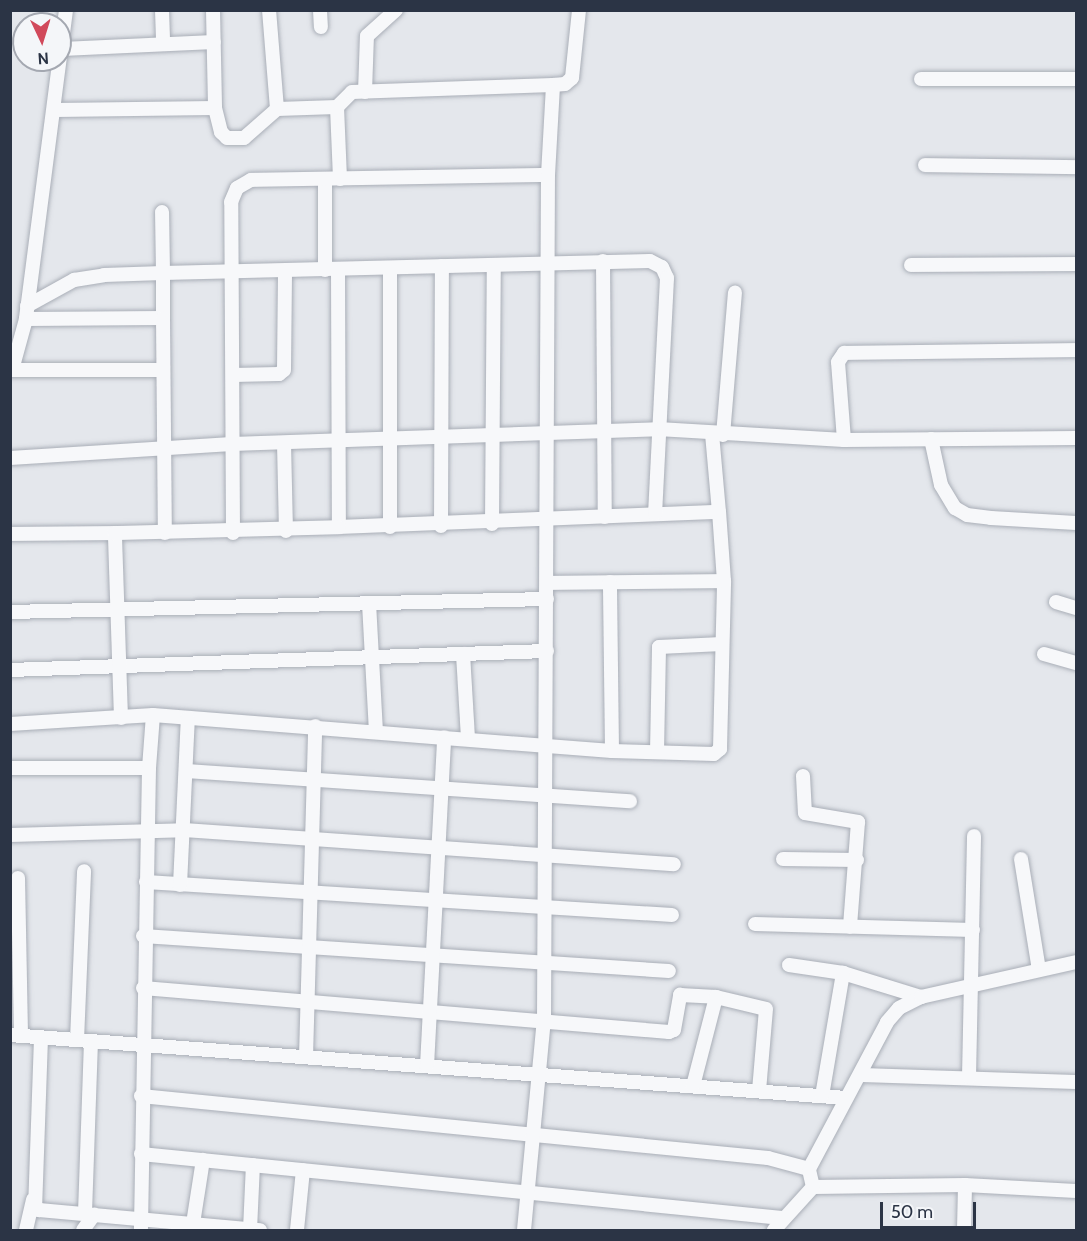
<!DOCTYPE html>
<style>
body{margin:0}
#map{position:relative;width:1087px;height:1241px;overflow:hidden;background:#e4e7ec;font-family:Cabin,sans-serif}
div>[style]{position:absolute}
.roads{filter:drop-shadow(0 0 2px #a9aeb7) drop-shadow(0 0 2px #a9aeb7)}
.street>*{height:14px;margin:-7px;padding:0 7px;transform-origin:7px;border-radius:7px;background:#f7f8fa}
span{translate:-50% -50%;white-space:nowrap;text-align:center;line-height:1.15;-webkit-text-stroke:4.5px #f4f6f9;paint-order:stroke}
.frame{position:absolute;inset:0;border:12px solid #2b3445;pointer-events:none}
.north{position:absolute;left:12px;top:12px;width:60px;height:60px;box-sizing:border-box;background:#f4f6f9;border:2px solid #a4a8b1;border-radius:50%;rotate:176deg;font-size:16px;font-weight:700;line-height:24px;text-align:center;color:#2b3445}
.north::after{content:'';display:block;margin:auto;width:21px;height:27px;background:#d1495b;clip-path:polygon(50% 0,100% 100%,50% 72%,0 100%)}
.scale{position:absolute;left:880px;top:1202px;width:96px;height:27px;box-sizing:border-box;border:3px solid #2b3445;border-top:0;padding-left:8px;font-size:18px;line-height:21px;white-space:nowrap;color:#2b3445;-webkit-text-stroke:4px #f4f6f9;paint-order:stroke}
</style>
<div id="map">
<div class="roads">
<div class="street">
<div style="left:66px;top:10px;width:312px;rotate:97.4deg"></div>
<div style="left:26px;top:319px;width:53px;rotate:105.4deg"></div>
<div style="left:12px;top:370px;width:151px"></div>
<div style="left:162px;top:10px;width:33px;rotate:88deg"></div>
<div style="left:213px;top:10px;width:98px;rotate:88.8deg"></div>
<div style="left:320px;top:10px;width:17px;rotate:87deg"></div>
<div style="left:62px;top:49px;width:152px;rotate:-2.6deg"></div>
<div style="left:921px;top:79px;width:155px"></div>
<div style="left:365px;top:92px;width:56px;rotate:-88deg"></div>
<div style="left:367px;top:36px;width:39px;rotate:-42deg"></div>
<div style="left:337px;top:107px;width:72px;rotate:87.6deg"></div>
<div style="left:277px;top:109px;width:60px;rotate:-1.9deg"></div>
<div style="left:337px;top:107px;width:21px;rotate:-45deg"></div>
<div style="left:352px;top:92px;width:201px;rotate:-2deg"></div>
<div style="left:55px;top:110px;width:160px;rotate:-0.7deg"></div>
<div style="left:215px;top:108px;width:25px;rotate:76deg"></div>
<div style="left:221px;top:132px;width:8px;rotate:45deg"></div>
<div style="left:227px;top:138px;width:17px"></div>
<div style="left:244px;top:138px;width:44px;rotate:-41.3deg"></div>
<div style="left:277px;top:109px;width:99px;rotate:-94.6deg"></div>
<div style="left:925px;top:165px;width:151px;rotate:0.8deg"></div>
<div style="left:603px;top:261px;width:256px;rotate:89.6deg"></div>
<div style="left:911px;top:265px;width:165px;rotate:-0.3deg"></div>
<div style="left:390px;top:268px;width:259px;rotate:90deg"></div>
<div style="left:325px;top:270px;width:91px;rotate:-90deg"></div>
<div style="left:338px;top:270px;width:257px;rotate:89.8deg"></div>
<div style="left:339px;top:527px;width:380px;rotate:-2.3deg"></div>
<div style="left:719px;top:512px;width:78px;rotate:-95.1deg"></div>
<div style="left:27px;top:306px;width:54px;rotate:-29deg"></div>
<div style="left:74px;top:280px;width:30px;rotate:-9deg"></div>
<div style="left:104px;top:275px;width:59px;rotate:-1.9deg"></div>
<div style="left:163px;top:273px;width:61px;rotate:-90.9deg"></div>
<div style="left:163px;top:318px;width:45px;rotate:-90deg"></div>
<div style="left:163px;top:273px;width:487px;rotate:-1.4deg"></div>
<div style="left:650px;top:261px;width:13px;rotate:27deg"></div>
<div style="left:662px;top:267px;width:12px;rotate:66deg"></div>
<div style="left:667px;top:278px;width:236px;rotate:92.9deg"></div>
<div style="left:26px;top:319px;width:137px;rotate:-0.4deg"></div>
<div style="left:163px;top:318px;width:215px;rotate:89.5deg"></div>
<div style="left:233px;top:375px;width:46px;rotate:-1.2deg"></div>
<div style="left:279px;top:374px;width:6px;rotate:-39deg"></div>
<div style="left:284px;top:370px;width:99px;rotate:-89.4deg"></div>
<div style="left:723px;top:435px;width:143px;rotate:-85.2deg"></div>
<div style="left:931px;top:439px;width:47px;rotate:77.7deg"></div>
<div style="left:941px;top:485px;width:27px;rotate:59deg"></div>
<div style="left:955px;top:508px;width:14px;rotate:30deg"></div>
<div style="left:967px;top:515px;width:24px;rotate:7deg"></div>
<div style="left:991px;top:518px;width:85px;rotate:3.4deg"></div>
<div style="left:844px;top:440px;width:78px;rotate:-94.4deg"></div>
<div style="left:838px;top:362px;width:11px;rotate:-56deg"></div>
<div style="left:844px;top:353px;width:232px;rotate:-0.7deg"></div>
<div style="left:284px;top:443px;width:88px;rotate:88.7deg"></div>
<div style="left:10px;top:458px;width:222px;rotate:-3.6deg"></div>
<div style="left:232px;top:444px;width:426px;rotate:-2deg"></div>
<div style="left:658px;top:429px;width:186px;rotate:3.4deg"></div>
<div style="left:844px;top:440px;width:232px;rotate:-0.5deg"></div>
<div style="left:492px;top:524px;width:259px;rotate:-89.6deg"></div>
<div style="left:441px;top:526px;width:260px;rotate:-89.8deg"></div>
<div style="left:233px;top:533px;width:331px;rotate:-90.3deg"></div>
<div style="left:231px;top:202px;width:15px;rotate:-67deg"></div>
<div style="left:237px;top:188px;width:16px;rotate:-30deg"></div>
<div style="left:251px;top:180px;width:297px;rotate:-1deg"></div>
<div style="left:10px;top:534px;width:105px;rotate:-0.5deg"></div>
<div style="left:547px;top:583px;width:177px;rotate:-0.6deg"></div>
<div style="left:1056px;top:602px;width:21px;rotate:17deg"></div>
<div style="left:369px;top:603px;width:128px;rotate:86.9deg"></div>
<div style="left:10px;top:612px;width:537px;rotate:-1.39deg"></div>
<div style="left:463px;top:654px;width:84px;rotate:86.6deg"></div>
<div style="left:1044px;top:654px;width:33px;rotate:16deg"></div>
<div style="left:10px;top:670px;width:537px;rotate:-2.03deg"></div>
<div style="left:121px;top:718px;width:185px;rotate:-91.9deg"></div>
<div style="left:115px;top:533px;width:224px;rotate:-1.5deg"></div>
<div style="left:10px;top:724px;width:143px;rotate:-3.6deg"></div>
<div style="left:153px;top:715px;width:460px;rotate:4.5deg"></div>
<div style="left:612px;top:751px;width:169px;rotate:-90.7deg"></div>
<div style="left:612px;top:751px;width:102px;rotate:1.7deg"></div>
<div style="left:714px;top:754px;width:8px;rotate:-40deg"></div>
<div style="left:720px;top:749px;width:168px;rotate:-88.6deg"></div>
<div style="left:724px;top:581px;width:69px;rotate:-94.1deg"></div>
<div style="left:657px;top:752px;width:105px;rotate:-88.9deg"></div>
<div style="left:659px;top:647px;width:63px;rotate:-2.7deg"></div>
<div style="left:10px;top:768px;width:139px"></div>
<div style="left:149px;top:768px;width:462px;rotate:91deg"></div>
<div style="left:149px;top:768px;width:53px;rotate:-85.7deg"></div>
<div style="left:186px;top:771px;width:445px;rotate:3.9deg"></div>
<div style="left:803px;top:776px;width:37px;rotate:87deg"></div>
<div style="left:805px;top:813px;width:54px;rotate:9.6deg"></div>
<div style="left:858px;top:822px;width:105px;rotate:94.4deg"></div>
<div style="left:10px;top:835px;width:174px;rotate:-1.6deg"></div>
<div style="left:184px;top:830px;width:491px;rotate:4deg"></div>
<div style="left:783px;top:859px;width:74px;rotate:0.8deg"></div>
<div style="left:1021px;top:859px;width:112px;rotate:80.8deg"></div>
<div style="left:18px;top:878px;width:158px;rotate:88.9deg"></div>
<div style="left:146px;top:882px;width:527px;rotate:3.59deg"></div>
<div style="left:180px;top:885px;width:167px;rotate:-87.3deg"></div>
<div style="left:755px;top:924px;width:218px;rotate:1.6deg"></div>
<div style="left:143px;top:936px;width:527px;rotate:3.81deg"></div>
<div style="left:789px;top:965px;width:55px;rotate:8.4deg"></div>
<div style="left:843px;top:973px;width:82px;rotate:17.1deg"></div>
<div style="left:143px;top:988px;width:528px;rotate:4.78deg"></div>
<div style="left:669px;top:1032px;width:5px;rotate:-22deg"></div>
<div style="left:674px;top:1030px;width:36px;rotate:-80deg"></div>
<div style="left:680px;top:995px;width:36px;rotate:3deg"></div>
<div style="left:716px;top:997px;width:51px;rotate:13.5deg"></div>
<div style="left:766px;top:1009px;width:82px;rotate:94.9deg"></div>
<div style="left:10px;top:1035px;width:838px;rotate:4.31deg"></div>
<div style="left:41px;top:1038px;width:168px;rotate:92deg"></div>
<div style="left:35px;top:1206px;width:6px;rotate:45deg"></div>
<div style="left:39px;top:1210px;width:222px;rotate:5.2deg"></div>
<div style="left:77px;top:1040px;width:169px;rotate:-87.6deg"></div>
<div style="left:306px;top:1057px;width:331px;rotate:-88.4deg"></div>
<div style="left:427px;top:1066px;width:329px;rotate:-87deg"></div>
<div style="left:861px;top:1075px;width:215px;rotate:1.9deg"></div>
<div style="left:969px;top:1077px;width:241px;rotate:-88.8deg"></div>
<div style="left:693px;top:1086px;width:92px;rotate:-75.5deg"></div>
<div style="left:141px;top:1096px;width:630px;rotate:5.65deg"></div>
<div style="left:768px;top:1158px;width:42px;rotate:15deg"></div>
<div style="left:822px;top:1096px;width:125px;rotate:-80.3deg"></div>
<div style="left:141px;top:1154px;width:644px;rotate:5.7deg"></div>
<div style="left:813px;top:1187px;width:152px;rotate:-0.8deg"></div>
<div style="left:965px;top:1185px;width:111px;rotate:3.1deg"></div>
<div style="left:85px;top:1213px;width:172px;rotate:-88deg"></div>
<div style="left:26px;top:1230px;width:31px;rotate:-77deg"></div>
<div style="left:83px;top:1230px;width:19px;rotate:-54deg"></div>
<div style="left:192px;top:1230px;width:71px;rotate:-81.1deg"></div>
<div style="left:250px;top:1230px;width:65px;rotate:-87.4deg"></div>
<div style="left:297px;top:1230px;width:60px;rotate:-84.3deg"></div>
<div style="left:524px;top:1230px;width:211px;rotate:-84.6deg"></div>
<div style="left:544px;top:1020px;width:845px;rotate:-89.73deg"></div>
<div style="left:548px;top:175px;width:90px;rotate:-86.8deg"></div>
<div style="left:553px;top:85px;width:12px;rotate:-5deg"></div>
<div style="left:565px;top:84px;width:9px;rotate:-41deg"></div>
<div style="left:572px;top:78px;width:68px;rotate:-84.1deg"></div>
<div style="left:774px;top:1230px;width:58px;rotate:-47.8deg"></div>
<div style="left:813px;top:1187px;width:18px;rotate:-103deg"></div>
<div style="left:809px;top:1169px;width:166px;rotate:-62deg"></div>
<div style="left:887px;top:1022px;width:18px;rotate:-49deg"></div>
<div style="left:899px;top:1008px;width:25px;rotate:-27deg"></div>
<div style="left:921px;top:997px;width:159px;rotate:-12.7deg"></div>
<div style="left:964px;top:1230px;width:45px;rotate:-88.7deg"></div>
</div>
</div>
<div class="frame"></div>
<div class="north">N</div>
<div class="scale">50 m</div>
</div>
